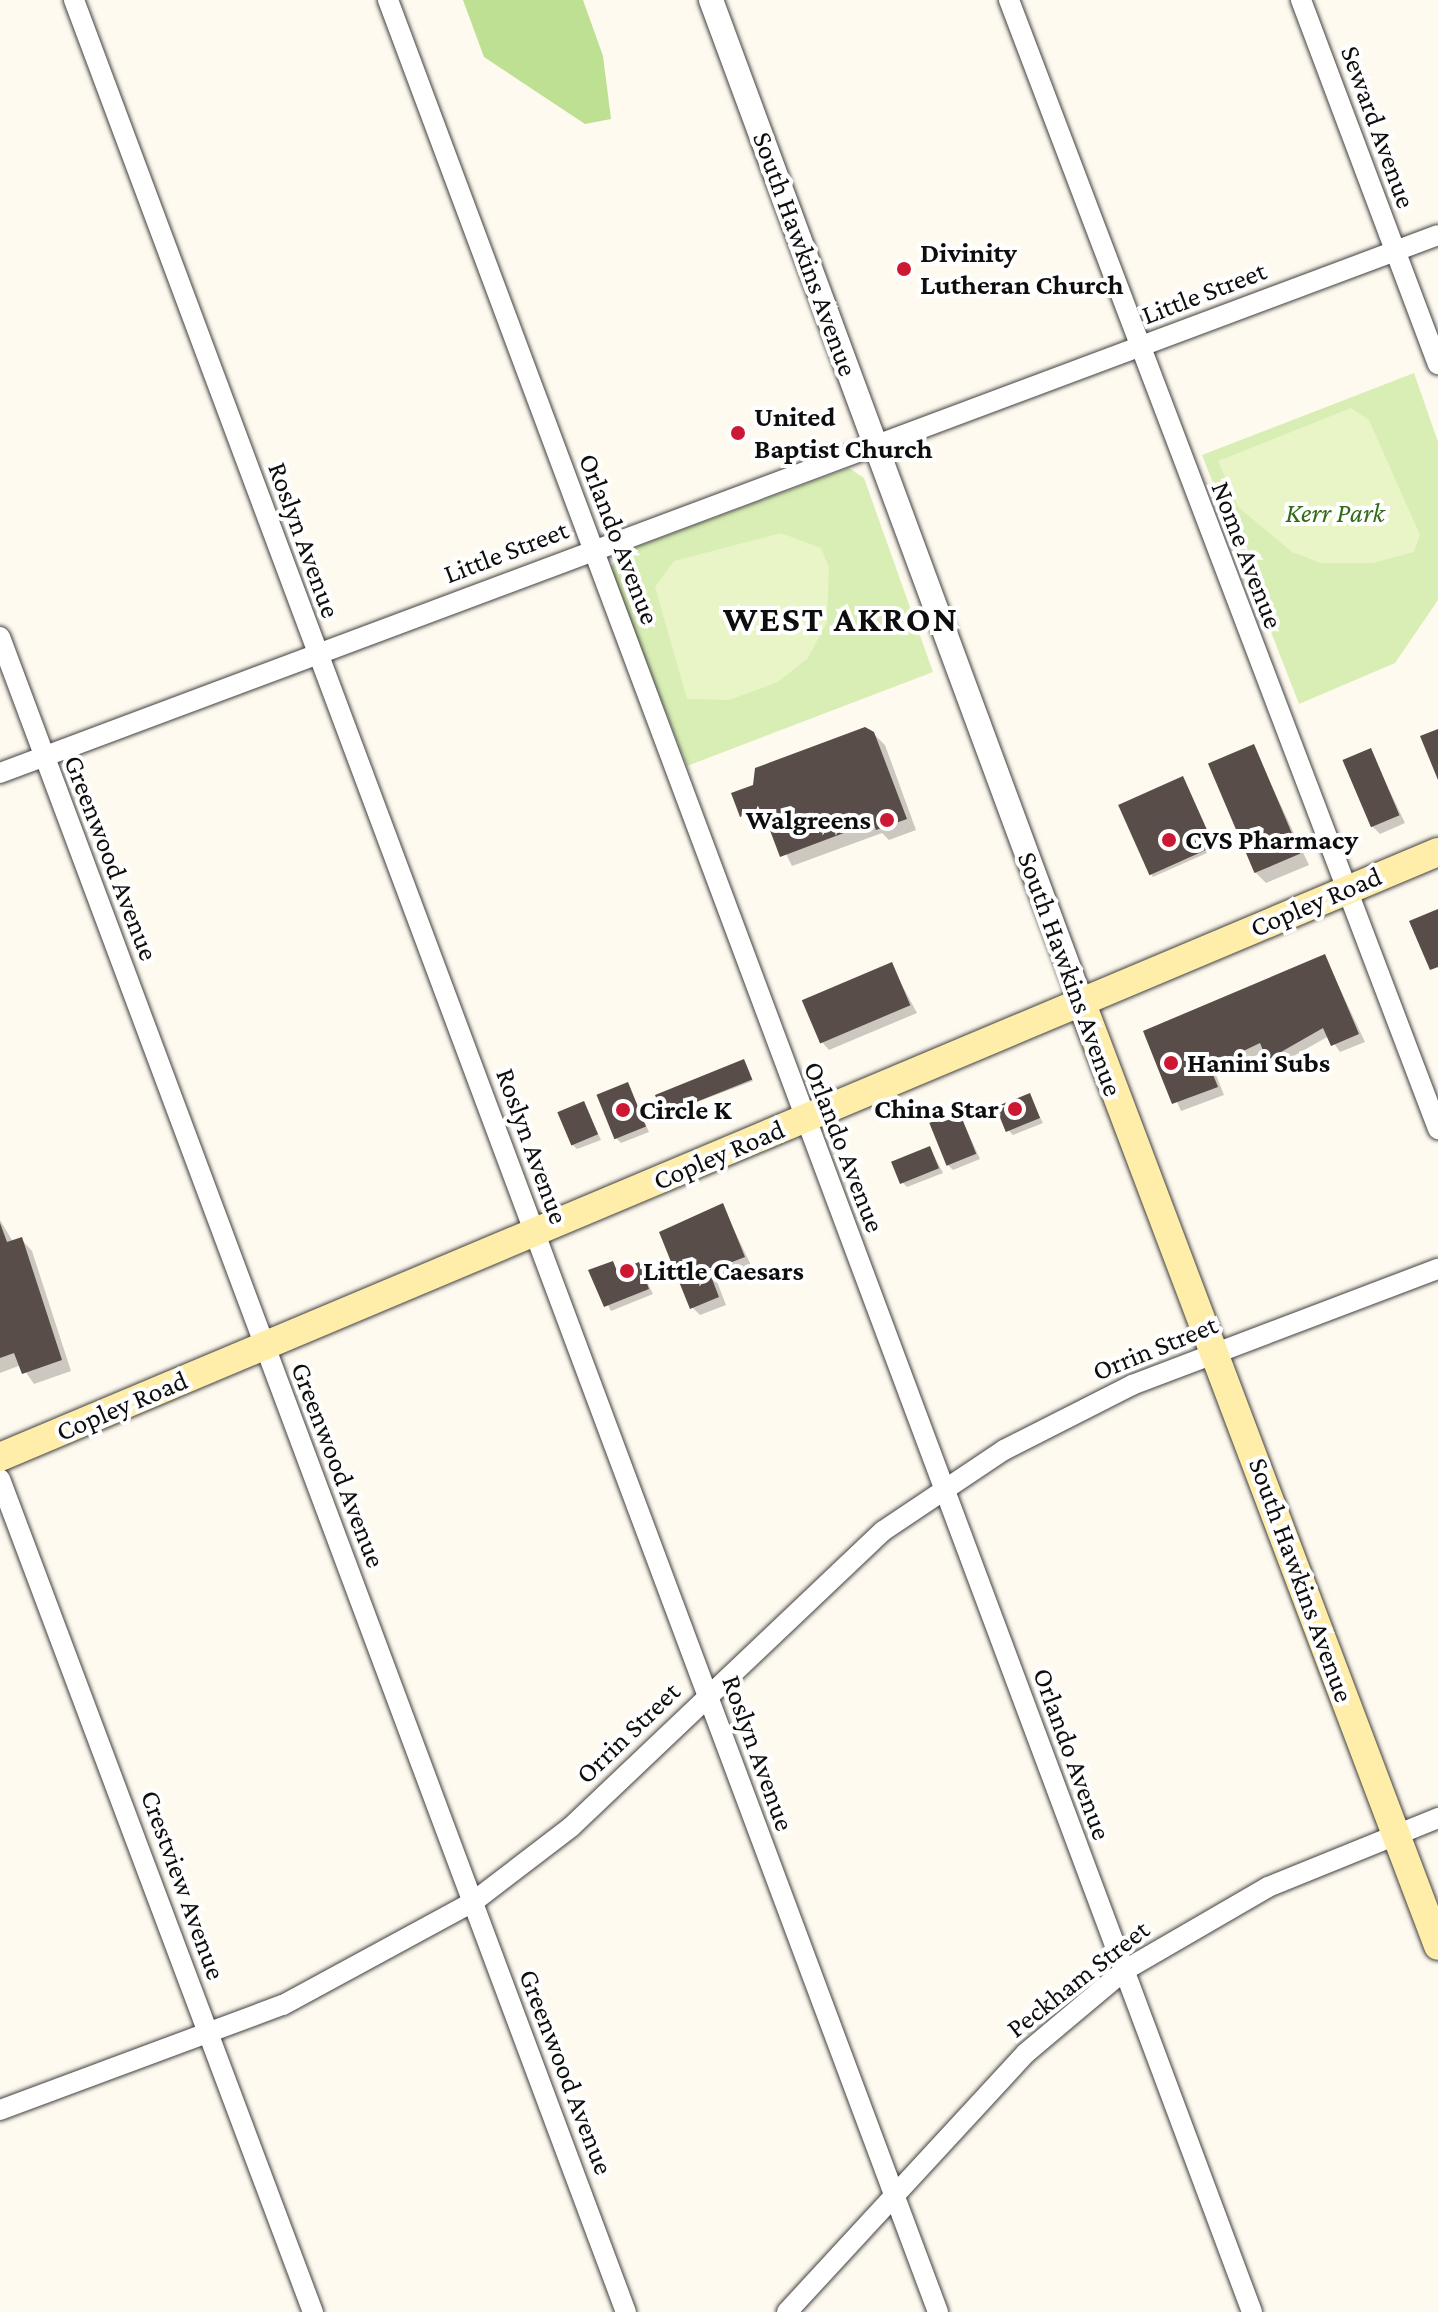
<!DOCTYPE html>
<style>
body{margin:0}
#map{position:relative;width:1438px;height:2312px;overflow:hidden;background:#fffaef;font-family:"Crimson Pro",serif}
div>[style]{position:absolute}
.green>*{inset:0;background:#d8eeb4}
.forest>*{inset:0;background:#bde092}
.pitch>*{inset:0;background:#e9f4c7}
.shadow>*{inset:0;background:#0003;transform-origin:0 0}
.building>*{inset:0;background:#584d49;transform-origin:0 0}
.roads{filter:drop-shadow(0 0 2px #414141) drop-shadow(0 0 2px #414141)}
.minor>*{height:20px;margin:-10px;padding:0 10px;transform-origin:10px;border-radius:10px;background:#fff}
.tertiary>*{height:24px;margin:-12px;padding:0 12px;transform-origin:12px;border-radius:12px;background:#fff}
.secondary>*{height:28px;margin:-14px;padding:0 14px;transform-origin:14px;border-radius:14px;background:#ffedaa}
.dots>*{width:22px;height:22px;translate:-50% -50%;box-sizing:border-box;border:4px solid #fff;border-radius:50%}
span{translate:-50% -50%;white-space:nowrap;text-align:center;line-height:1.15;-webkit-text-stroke:8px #fff;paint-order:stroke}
.street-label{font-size:28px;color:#0e0e0e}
.poi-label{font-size:28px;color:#0e0e0e;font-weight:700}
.left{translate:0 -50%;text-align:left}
.right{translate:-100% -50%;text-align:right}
.park-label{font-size:28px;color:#326c18;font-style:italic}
.district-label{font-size:36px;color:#0e0e0e;font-weight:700;letter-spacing:2px}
</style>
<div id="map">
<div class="green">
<div style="clip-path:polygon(1414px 373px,1438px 442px,1438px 600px,1395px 663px,1299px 704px,1202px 455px)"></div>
<div style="clip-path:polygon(849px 468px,864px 478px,933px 672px,687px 766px,610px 568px,620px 553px)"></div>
</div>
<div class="forest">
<div style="clip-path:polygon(463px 0,583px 0,603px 56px,611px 119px,585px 124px,484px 57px)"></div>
</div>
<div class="pitch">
<div style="clip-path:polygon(1351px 408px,1369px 420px,1420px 535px,1414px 552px,1373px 563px,1321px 563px,1292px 552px,1238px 507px,1218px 461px)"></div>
<div style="clip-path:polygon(781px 533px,821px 548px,829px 567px,827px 622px,808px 658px,778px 682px,729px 700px,687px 699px,655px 587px,674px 561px)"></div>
</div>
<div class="shadow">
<div style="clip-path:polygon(873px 733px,885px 745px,916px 830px,889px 840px,882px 833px,792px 866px,764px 810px,741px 816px)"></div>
<div style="clip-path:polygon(1253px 746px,1309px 865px,1266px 883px,1255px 872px)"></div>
<div style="clip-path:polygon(1370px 750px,1405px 823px,1380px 834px,1372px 826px)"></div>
<div style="left:1184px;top:780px;width:76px;height:68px;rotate:66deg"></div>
<div style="clip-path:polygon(1325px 957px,1365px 1042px,1340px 1052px,1329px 1036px,1276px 1066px,1265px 1051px,1216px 1075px,1224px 1095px,1181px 1111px,1146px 1032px)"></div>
<div style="clip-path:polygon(891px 965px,917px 1013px,829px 1050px,822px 1042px)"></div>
<div style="clip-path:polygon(746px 1064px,753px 1081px,665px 1114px)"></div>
<div style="clip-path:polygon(628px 1085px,649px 1132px,621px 1143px,616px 1138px)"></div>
<div style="clip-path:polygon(1029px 1096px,1043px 1123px,1013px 1135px,1008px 1130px)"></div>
<div style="clip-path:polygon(584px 1103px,601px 1140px,577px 1149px,572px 1144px)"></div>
<div style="clip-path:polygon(959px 1113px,980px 1159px,953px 1170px,948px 1165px)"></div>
<div style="clip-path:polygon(930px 1148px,943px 1173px,907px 1187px,902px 1182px)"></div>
<div style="clip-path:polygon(722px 1205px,751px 1265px,716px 1279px,726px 1305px,700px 1315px,692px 1307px)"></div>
<div style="clip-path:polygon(0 1220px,13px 1242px,22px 1240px,32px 1251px,71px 1371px,34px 1384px,21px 1365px,0 1373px)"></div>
<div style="clip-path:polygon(638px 1264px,653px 1294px,611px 1311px,591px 1272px)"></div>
</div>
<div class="building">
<div style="clip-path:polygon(865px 727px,874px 732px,907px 819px,876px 830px,873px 822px,780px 857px,762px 809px,740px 817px,731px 793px,753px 785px,755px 768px)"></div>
<div style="clip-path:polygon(1438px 729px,1438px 780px,1420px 736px)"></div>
<div style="left:1254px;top:744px;width:119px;height:50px;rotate:67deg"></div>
<div style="left:1371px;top:748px;width:73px;height:31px;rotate:67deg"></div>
<div style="left:1183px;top:776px;width:77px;height:71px;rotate:66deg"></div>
<div style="clip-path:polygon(1438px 909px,1438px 967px,1430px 970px,1409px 921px)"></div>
<div style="clip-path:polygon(1325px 954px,1359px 1034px,1331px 1046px,1323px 1028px,1267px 1060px,1260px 1043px,1210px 1067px,1218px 1087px,1172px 1104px,1143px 1031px)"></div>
<div style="left:892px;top:962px;width:47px;height:98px;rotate:67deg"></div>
<div style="left:744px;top:1059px;width:22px;height:96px;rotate:68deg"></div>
<div style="left:628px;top:1082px;width:48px;height:34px;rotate:68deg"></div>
<div style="left:1030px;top:1093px;width:27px;height:37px;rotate:68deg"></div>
<div style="left:584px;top:1101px;width:36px;height:29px;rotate:67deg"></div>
<div style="left:959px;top:1111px;width:46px;height:32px;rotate:68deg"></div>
<div style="left:930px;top:1146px;width:24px;height:42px;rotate:68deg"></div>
<div style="clip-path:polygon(723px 1203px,745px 1257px,709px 1271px,719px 1297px,690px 1309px,659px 1232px)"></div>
<div style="clip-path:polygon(0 1223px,7px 1242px,22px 1237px,62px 1360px,22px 1374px,14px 1353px,0 1358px)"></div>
<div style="clip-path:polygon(613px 1261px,617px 1271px,639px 1262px,649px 1289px,604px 1307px,588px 1270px)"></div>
</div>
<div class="roads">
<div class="minor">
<div style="left:74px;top:0;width:2468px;rotate:69.51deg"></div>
<div style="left:388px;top:0;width:2468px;rotate:69.51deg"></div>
<div style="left:1009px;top:0;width:1208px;rotate:69.19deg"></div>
<div style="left:1301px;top:0;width:389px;rotate:69.4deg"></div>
<div style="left:0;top:637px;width:1788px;rotate:69.51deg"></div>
<div style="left:0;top:773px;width:1535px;rotate:-20.51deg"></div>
<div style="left:0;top:1479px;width:890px;rotate:69.41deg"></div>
<div style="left:0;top:2110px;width:302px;rotate:-20.4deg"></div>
<div style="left:283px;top:2005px;width:216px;rotate:-28.5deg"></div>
<div style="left:473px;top:1902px;width:123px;rotate:-37.4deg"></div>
<div style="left:571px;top:1827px;width:430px;rotate:-43.5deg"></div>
<div style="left:883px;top:1531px;width:146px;rotate:-33.8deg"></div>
<div style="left:1004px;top:1450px;width:144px;rotate:-26.9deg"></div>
<div style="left:1132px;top:1385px;width:327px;rotate:-20.8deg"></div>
<div style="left:787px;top:2312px;width:352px;rotate:-47.3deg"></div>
<div style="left:1026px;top:2053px;width:129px;rotate:-40deg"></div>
<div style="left:1125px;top:1970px;width:165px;rotate:-30.1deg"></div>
<div style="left:1268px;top:1887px;width:183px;rotate:-22.1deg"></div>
</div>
<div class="tertiary">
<div style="left:711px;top:0;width:1067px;rotate:69.71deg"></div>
</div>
<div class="secondary">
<div style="left:1081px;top:1001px;width:1010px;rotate:69.3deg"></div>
<div style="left:0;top:1457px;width:1560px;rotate:-22.82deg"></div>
</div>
</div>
<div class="dots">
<div style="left:904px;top:269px;background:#cc1833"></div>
<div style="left:738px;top:433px;background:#cc1833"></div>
<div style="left:887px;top:820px;background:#cc1833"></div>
<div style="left:1169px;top:840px;background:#cc1833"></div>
<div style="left:1171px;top:1063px;background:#cc1833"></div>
<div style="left:1015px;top:1109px;background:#cc1833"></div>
<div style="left:623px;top:1110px;background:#cc1833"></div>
<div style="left:627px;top:1271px;background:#cc1833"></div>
</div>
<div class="street-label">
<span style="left:1378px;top:127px;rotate:70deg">Seward Avenue</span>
<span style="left:805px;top:254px;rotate:70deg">South Hawkins Avenue</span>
<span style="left:1204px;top:293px;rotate:-21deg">Little Street</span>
<span style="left:619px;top:539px;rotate:69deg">Orlando Avenue</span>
<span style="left:304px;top:540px;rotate:70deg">Roslyn Avenue</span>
<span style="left:506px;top:552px;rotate:-21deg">Little Street</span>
<span style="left:1247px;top:555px;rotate:69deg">Nome Avenue</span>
<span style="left:111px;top:858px;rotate:69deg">Greenwood Avenue</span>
<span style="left:1316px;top:902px;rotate:-23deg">Copley Road</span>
<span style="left:1070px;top:974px;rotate:70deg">South Hawkins Avenue</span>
<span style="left:532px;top:1146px;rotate:70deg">Roslyn Avenue</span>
<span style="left:844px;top:1147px;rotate:69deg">Orlando Avenue</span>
<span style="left:719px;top:1155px;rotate:-23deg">Copley Road</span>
<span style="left:1155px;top:1348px;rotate:-22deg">Orrin Street</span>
<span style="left:122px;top:1406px;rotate:-23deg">Copley Road</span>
<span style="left:338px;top:1465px;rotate:69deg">Greenwood Avenue</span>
<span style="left:1301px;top:1580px;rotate:70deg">South Hawkins Avenue</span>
<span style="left:628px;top:1733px;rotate:-44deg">Orrin Street</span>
<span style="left:758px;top:1753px;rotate:70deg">Roslyn Avenue</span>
<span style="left:1072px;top:1754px;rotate:70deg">Orlando Avenue</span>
<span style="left:183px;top:1885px;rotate:70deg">Crestview Avenue</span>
<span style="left:1078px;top:1979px;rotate:-38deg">Peckham Street</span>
<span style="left:566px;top:2072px;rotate:69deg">Greenwood Avenue</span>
</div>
<div class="poi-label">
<span class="left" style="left:920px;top:269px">Divinity<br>Lutheran Church</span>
<span class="left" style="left:754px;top:433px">United<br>Baptist Church</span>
<span class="right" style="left:871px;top:820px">Walgreens</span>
<span class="left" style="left:1185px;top:840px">CVS Pharmacy</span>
<span class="left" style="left:1187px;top:1063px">Hanini Subs</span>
<span class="right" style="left:999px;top:1109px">China Star</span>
<span class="left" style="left:639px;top:1110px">Circle K</span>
<span class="left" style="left:643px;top:1271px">Little Caesars</span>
</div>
<div class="park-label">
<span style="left:1335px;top:513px">Kerr Park</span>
</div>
<div class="district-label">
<span style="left:841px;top:620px">WEST AKRON</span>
</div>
</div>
